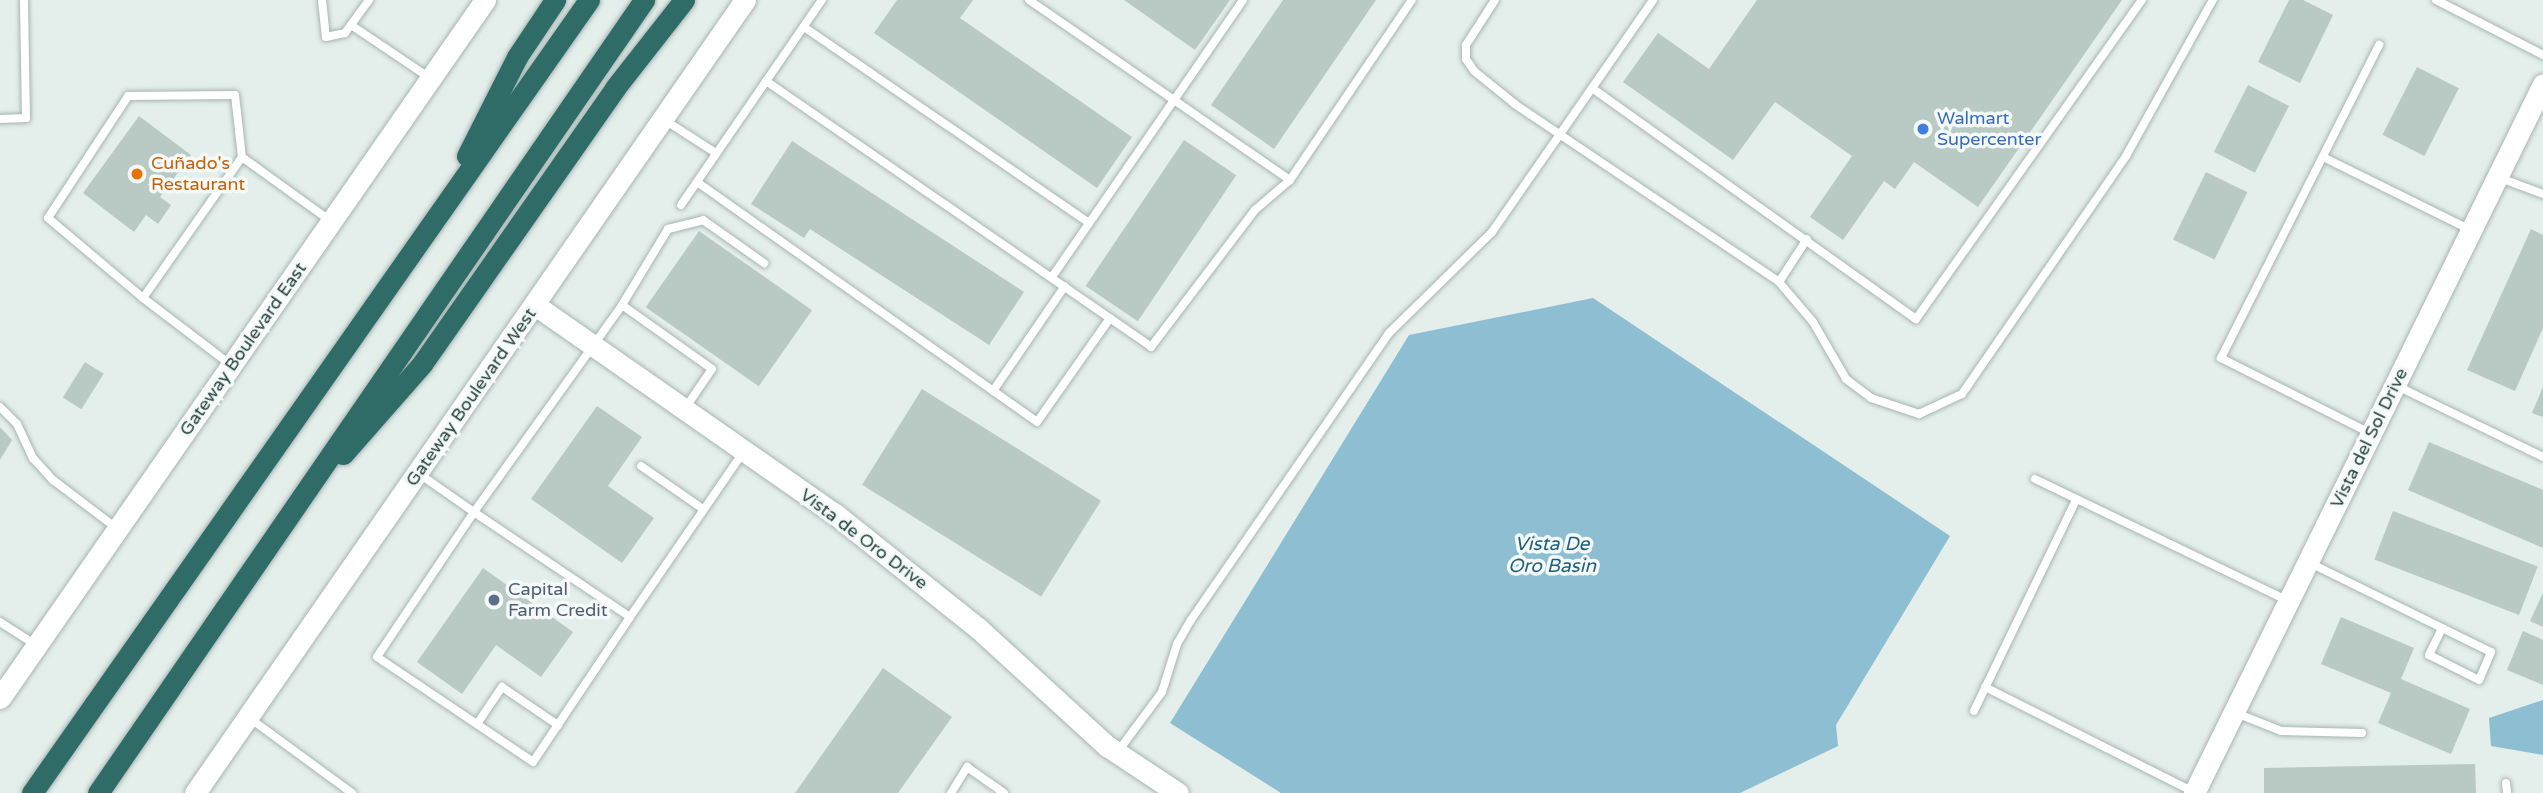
<!DOCTYPE html>
<meta charset="utf-8">
<style>
body{margin:0}
#map{position:relative;width:2543px;height:793px;overflow:hidden;background:#e4eeeb;font-family:"Varela Round",sans-serif}
div>[style]{position:absolute}
.water>*{inset:0;background:#8dbed2}
.building>*{inset:0;background:#b9c9c4;transform-origin:0 0}
.roads{filter:drop-shadow(0 0 2px #a6b6b3) drop-shadow(0 0 2px #a6b6b3)}
.service>*{height:8px;margin:-4px;padding:0 4px;transform-origin:4px;border-radius:4px;background:#fff}
.tertiary>*{height:21px;margin:-10.5px;padding:0 10.5px;transform-origin:10.5px;border-radius:10.5px;background:#fff}
.secondary>*{height:21px;margin:-10.5px;padding:0 10.5px;transform-origin:10.5px;border-radius:10.5px;background:#fff}
.motorway>*{height:21px;margin:-10.5px;padding:0 10.5px;transform-origin:10.5px;border-radius:10.5px;background:#2f6c68}
.dots>*{width:19px;height:19px;translate:-50% -50%;box-sizing:border-box;border:4px solid #f5faf8;border-radius:50%}
span{translate:-50% -50%;white-space:nowrap;text-align:center;line-height:1.15;-webkit-text-stroke:7px #f5faf8;paint-order:stroke}
.shop-label{font-size:18px;color:#366cbe}
.left{translate:0 -50%;text-align:left}
.food-label{font-size:18px;color:#c56008}
.street-label{font-size:18px;color:#23403c}
.service-label{font-size:18px;color:#4e5e75}
.water-label{font-size:19px;color:#1d5f7c;font-style:italic}
</style>
<div id="map">
<div class="water">
<div style="clip-path:polygon(1593px 298px,1950px 536px,1836px 725px,1838px 746px,1740px 793px,1281px 793px,1170px 723px,1409px 335px)"></div>
<div style="clip-path:polygon(2543px 700px,2543px 755px,2491px 746px,2489px 718px)"></div>
</div>
<div class="building">
<div style="clip-path:polygon(897px 0,973px 0,960px 18px,1132px 137px,1097px 188px,874px 33px)"></div>
<div style="clip-path:polygon(1124px 0,1230px 0,1195px 50px)"></div>
<div style="clip-path:polygon(1283px 0,1376px 0,1274px 149px,1211px 105px)"></div>
<div style="clip-path:polygon(1757px 0,2122px 0,1978px 207px,1914px 162px,1895px 189px,1884px 181px,1843px 240px,1810px 217px,1852px 156px,1775px 102px,1733px 160px,1623px 82px,1658px 33px,1709px 69px)"></div>
<div style="clip-path:polygon(2289px 0,2303px 0,2333px 15px,2300px 83px,2258px 62px)"></div>
<div style="left:2417px;top:67px;width:47px;height:76px;rotate:27deg"></div>
<div style="left:2248px;top:85px;width:46px;height:75px;rotate:27deg"></div>
<div style="clip-path:polygon(139px 116px,191px 155px,160px 197px,171px 205px,158px 224px,146px 215px,134px 232px,83px 193px)"></div>
<div style="left:1184px;top:140px;width:63px;height:176px;rotate:34deg"></div>
<div style="clip-path:polygon(792px 141px,1024px 292px,989px 345px,810px 229px,804px 238px,751px 204px)"></div>
<div style="left:2206px;top:172px;width:46px;height:75px;rotate:26deg"></div>
<div style="clip-path:polygon(2531px 229px,2543px 235px,2543px 328px,2515px 391px,2467px 370px)"></div>
<div style="left:699px;top:231px;width:138px;height:93px;rotate:35deg"></div>
<div style="left:85px;top:362px;width:22px;height:42px;rotate:32deg"></div>
<div style="clip-path:polygon(2543px 387px,2543px 417px,2532px 413px)"></div>
<div style="left:922px;top:389px;width:211px;height:113px;rotate:32deg"></div>
<div style="clip-path:polygon(597px 406px,642px 437px,608px 486px,654px 518px,622px 563px,531px 499px)"></div>
<div style="clip-path:polygon(0 427px,12px 440px,0 460px)"></div>
<div style="clip-path:polygon(2429px 442px,2543px 490px,2543px 548px,2408px 490px)"></div>
<div style="left:2393px;top:511px;width:155px;height:52px;rotate:21deg"></div>
<div style="clip-path:polygon(483px 568px,573px 632px,541px 677px,496px 645px,462px 694px,417px 662px)"></div>
<div style="clip-path:polygon(2543px 593px,2543px 627px,2530px 621px)"></div>
<div style="clip-path:polygon(2341px 617px,2414px 648px,2401px 679px,2470px 709px,2451px 754px,2378px 723px,2391px 693px,2321px 664px)"></div>
<div style="clip-path:polygon(2523px 631px,2543px 640px,2543px 685px,2507px 670px)"></div>
<div style="clip-path:polygon(883px 668px,952px 717px,898px 793px,795px 793px)"></div>
<div style="clip-path:polygon(2475px 764px,2476px 793px,2264px 793px,2264px 768px)"></div>
</div>
<div class="roads">
<div class="service">
<div style="left:322px;top:0;width:37px;rotate:84deg"></div>
<div style="left:326px;top:37px;width:19px;rotate:-12deg"></div>
<div style="left:345px;top:33px;width:41px;rotate:-54deg"></div>
<div style="left:1029px;top:0;width:317px;rotate:34.6deg"></div>
<div style="left:1495px;top:0;width:54px;rotate:122.8deg"></div>
<div style="left:1466px;top:45px;width:14px;rotate:90deg"></div>
<div style="left:1466px;top:59px;width:14px;rotate:56deg"></div>
<div style="left:1474px;top:71px;width:54px;rotate:39deg"></div>
<div style="left:1516px;top:105px;width:317px;rotate:33.9deg"></div>
<div style="left:1779px;top:282px;width:52px;rotate:49.6deg"></div>
<div style="left:1813px;top:322px;width:66px;rotate:59.9deg"></div>
<div style="left:1846px;top:379px;width:31px;rotate:37deg"></div>
<div style="left:1871px;top:398px;width:51px;rotate:18.4deg"></div>
<div style="left:1919px;top:414px;width:47px;rotate:-24.9deg"></div>
<div style="left:1962px;top:394px;width:289px;rotate:-55.4deg"></div>
<div style="left:2126px;top:156px;width:179px;rotate:-60.9deg"></div>
<div style="left:2436px;top:0;width:120px;rotate:27.2deg"></div>
<div style="left:351px;top:25px;width:95px;rotate:33.9deg"></div>
<div style="left:804px;top:27px;width:346px;rotate:34.5deg"></div>
<div style="left:766px;top:81px;width:468px;rotate:34.6deg"></div>
<div style="left:1151px;top:347px;width:172px;rotate:-52.8deg"></div>
<div style="left:1255px;top:210px;width:46px;rotate:-40.6deg"></div>
<div style="left:1290px;top:180px;width:217px;rotate:-55.9deg"></div>
<div style="left:1592px;top:88px;width:398px;rotate:35.5deg"></div>
<div style="left:1916px;top:319px;width:391px;rotate:-54.7deg"></div>
<div style="left:0;top:119px;width:26px;rotate:-2deg"></div>
<div style="left:26px;top:118px;width:118px;rotate:-91deg"></div>
<div style="left:663px;top:119px;width:63px;rotate:32.7deg"></div>
<div style="left:2323px;top:157px;width:165px;rotate:26.3deg"></div>
<div style="left:2500px;top:178px;width:46px;rotate:20.4deg"></div>
<div style="left:697px;top:182px;width:416px;rotate:35.2deg"></div>
<div style="left:1037px;top:422px;width:127px;rotate:-54.9deg"></div>
<div style="left:681px;top:205px;width:249px;rotate:-55.5deg"></div>
<div style="left:1052px;top:277px;width:336px;rotate:-55.4deg"></div>
<div style="left:1779px;top:282px;width:51px;rotate:-56.9deg"></div>
<div style="left:143px;top:298px;width:124px;rotate:-139.9deg"></div>
<div style="left:48px;top:218px;width:146px;rotate:-56.7deg"></div>
<div style="left:128px;top:96px;width:107px;rotate:-0.5deg"></div>
<div style="left:235px;top:95px;width:62px;rotate:83.6deg"></div>
<div style="left:622px;top:305px;width:110px;rotate:35.4deg"></div>
<div style="left:712px;top:369px;width:46px;rotate:124.4deg"></div>
<div style="left:231px;top:365px;width:111px;rotate:-142.7deg"></div>
<div style="left:143px;top:298px;width:172px;rotate:-54.9deg"></div>
<div style="left:242px;top:157px;width:107px;rotate:35.9deg"></div>
<div style="left:2395px;top:385px;width:165px;rotate:25.9deg"></div>
<div style="left:993px;top:391px;width:127px;rotate:-55.6deg"></div>
<div style="left:0;top:407px;width:24px;rotate:45deg"></div>
<div style="left:17px;top:424px;width:38px;rotate:65deg"></div>
<div style="left:33px;top:458px;width:30px;rotate:48deg"></div>
<div style="left:53px;top:480px;width:78px;rotate:37.2deg"></div>
<div style="left:2370px;top:433px;width:167px;rotate:-153.3deg"></div>
<div style="left:2221px;top:358px;width:351px;rotate:-63.2deg"></div>
<div style="left:744px;top:451px;width:201px;rotate:124.5deg"></div>
<div style="left:630px;top:617px;width:188px;rotate:-146.1deg"></div>
<div style="left:474px;top:512px;width:254px;rotate:-54.4deg"></div>
<div style="left:622px;top:305px;width:89px;rotate:-58.8deg"></div>
<div style="left:668px;top:229px;width:36px;rotate:-14deg"></div>
<div style="left:703px;top:220px;width:75px;rotate:35.2deg"></div>
<div style="left:641px;top:466px;width:75px;rotate:34.7deg"></div>
<div style="left:418px;top:473px;width:68px;rotate:34.9deg"></div>
<div style="left:474px;top:512px;width:174px;rotate:123.8deg"></div>
<div style="left:377px;top:657px;width:188px;rotate:33.9deg"></div>
<div style="left:533px;top:762px;width:174px;rotate:-56.2deg"></div>
<div style="left:2035px;top:479px;width:281px;rotate:25.7deg"></div>
<div style="left:2308px;top:562px;width:204px;rotate:26.2deg"></div>
<div style="left:2491px;top:652px;width:30px;rotate:113deg"></div>
<div style="left:2479px;top:680px;width:56px;rotate:-153.4deg"></div>
<div style="left:2429px;top:655px;width:30px;rotate:-64deg"></div>
<div style="left:0;top:622px;width:43px;rotate:32.6deg"></div>
<div style="left:1985px;top:687px;width:232px;rotate:26.7deg"></div>
<div style="left:1974px;top:711px;width:234px;rotate:-64.2deg"></div>
<div style="left:2236px;top:713px;width:48px;rotate:21.8deg"></div>
<div style="left:2281px;top:731px;width:81px;rotate:1.4deg"></div>
<div style="left:248px;top:717px;width:129px;rotate:36.2deg"></div>
<div style="left:477px;top:724px;width:45px;rotate:-56deg"></div>
<div style="left:502px;top:687px;width:68px;rotate:34.2deg"></div>
<div style="left:1119px;top:750px;width:72px;rotate:-53.4deg"></div>
<div style="left:1162px;top:692px;width:50px;rotate:-72.6deg"></div>
<div style="left:1177px;top:644px;width:28px;rotate:-60deg"></div>
<div style="left:1191px;top:620px;width:349px;rotate:-55.4deg"></div>
<div style="left:1389px;top:333px;width:144px;rotate:-44.4deg"></div>
<div style="left:1492px;top:232px;width:282px;rotate:-55.2deg"></div>
<div style="left:2506px;top:783px;width:10px;rotate:84deg"></div>
<div style="left:951px;top:793px;width:31px;rotate:-58deg"></div>
<div style="left:967px;top:767px;width:45px;rotate:35.1deg"></div>
</div>
<div class="tertiary">
<div style="left:535px;top:305px;width:366px;rotate:34.9deg"></div>
<div style="left:835px;top:514px;width:183px;rotate:38.6deg"></div>
<div style="left:978px;top:628px;width:175px;rotate:42.5deg"></div>
<div style="left:1107px;top:746px;width:85px;rotate:33.5deg"></div>
</div>
<div class="secondary">
<div style="left:0;top:698px;width:850px;rotate:-55.21deg"></div>
<div style="left:195px;top:793px;width:965px;rotate:-55.26deg"></div>
<div style="left:2194px;top:793px;width:790px;rotate:-63.79deg"></div>
</div>
<div class="motorway">
<div style="left:467px;top:156px;width:111px;rotate:-63.2deg"></div>
<div style="left:517px;top:57px;width:69px;rotate:-56.3deg"></div>
<div style="left:343px;top:454px;width:120px;rotate:-48.7deg"></div>
<div style="left:422px;top:364px;width:337px;rotate:-55deg"></div>
<div style="left:615px;top:88px;width:112px;rotate:-51.9deg"></div>
<div style="left:32px;top:793px;width:969px;rotate:-54.92deg"></div>
<div style="left:98px;top:793px;width:963px;rotate:-55.45deg"></div>
</div>
</div>
<div class="dots">
<div style="left:1923px;top:129px;background:#3f7fe0"></div>
<div style="left:137px;top:174px;background:#e8710a"></div>
<div style="left:494px;top:600px;background:#5c6f8a"></div>
</div>
<div class="shop-label">
<span class="left" style="left:1937px;top:129px">Walmart<br>Supercenter</span>
</div>
<div class="food-label">
<span class="left" style="left:151px;top:174px">Cuñado's<br>Restaurant</span>
</div>
<div class="street-label">
<span style="left:243px;top:349px;rotate:-55deg">Gateway Boulevard East</span>
<span style="left:471px;top:397px;rotate:-55deg">Gateway Boulevard West</span>
<span style="left:2369px;top:438px;rotate:-64deg">Vista del Sol Drive</span>
<span style="left:864px;top:539px;rotate:37deg">Vista de Oro Drive</span>
</div>
<div class="service-label">
<span class="left" style="left:508px;top:600px">Capital<br>Farm Credit</span>
</div>
<div class="water-label">
<span style="left:1552px;top:556px">Vista De<br>Oro Basin</span>
</div>
</div>
